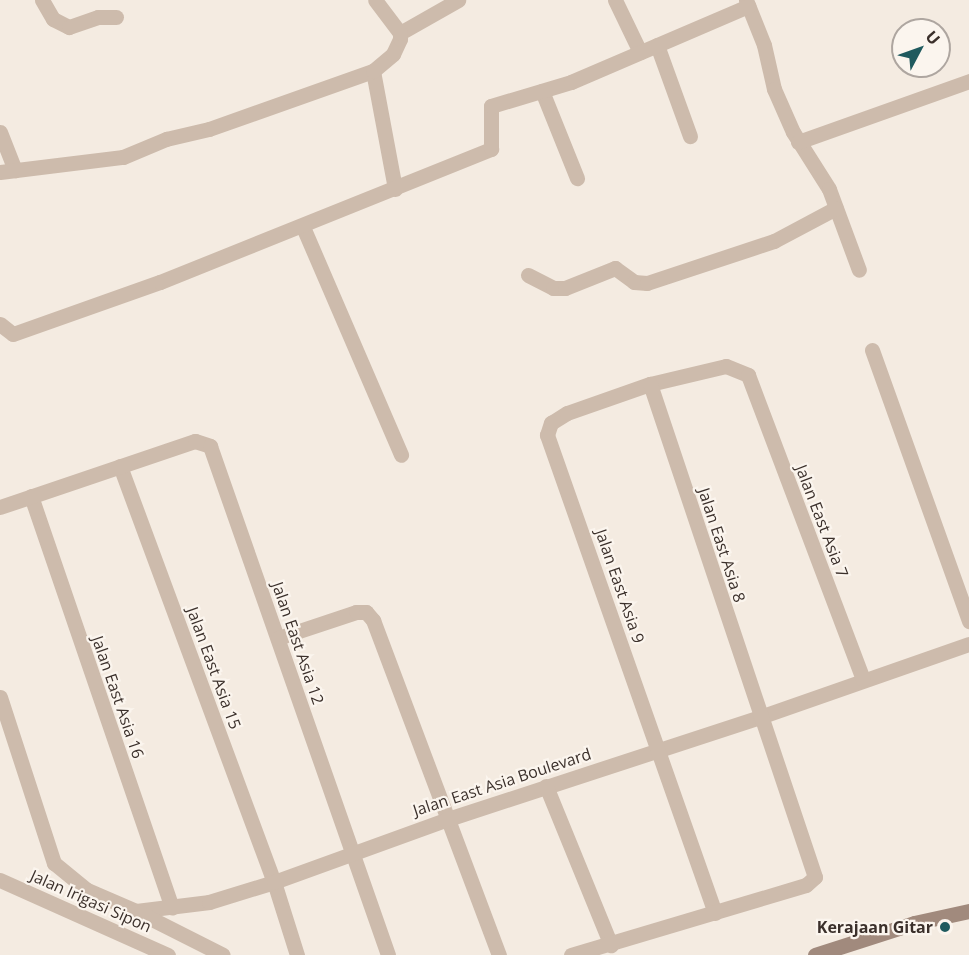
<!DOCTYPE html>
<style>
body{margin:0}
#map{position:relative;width:969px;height:955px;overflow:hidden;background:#f4ebe1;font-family:"Open Sans",sans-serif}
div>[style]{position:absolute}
.minor>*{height:15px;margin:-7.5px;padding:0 7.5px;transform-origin:7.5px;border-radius:7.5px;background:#cdbbac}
.tertiary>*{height:15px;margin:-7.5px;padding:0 7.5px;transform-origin:7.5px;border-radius:7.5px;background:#cdbbac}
.secondary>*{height:15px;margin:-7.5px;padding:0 7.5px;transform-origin:7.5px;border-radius:7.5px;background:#a18a7d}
.dots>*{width:16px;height:16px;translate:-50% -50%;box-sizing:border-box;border:3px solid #fbf5ee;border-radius:50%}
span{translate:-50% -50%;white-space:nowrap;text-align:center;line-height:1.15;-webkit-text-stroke:4.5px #fbf5ee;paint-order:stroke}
.street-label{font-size:16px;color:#3b302b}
.poi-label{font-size:16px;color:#3b302b;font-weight:700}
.right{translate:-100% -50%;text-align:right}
.north{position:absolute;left:891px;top:18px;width:60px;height:60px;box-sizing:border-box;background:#fbf5ee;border:2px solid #aea6a0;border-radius:50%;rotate:49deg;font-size:16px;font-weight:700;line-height:24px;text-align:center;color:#3b302b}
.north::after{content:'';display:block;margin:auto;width:21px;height:27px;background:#1f5a5e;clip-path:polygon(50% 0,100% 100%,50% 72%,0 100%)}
</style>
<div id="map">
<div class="minor">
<div style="left:42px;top:0;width:22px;rotate:60deg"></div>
<div style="left:53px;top:19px;width:18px;rotate:27deg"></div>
<div style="left:69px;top:27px;width:31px;rotate:-19deg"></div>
<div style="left:98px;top:17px;width:18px"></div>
<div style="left:615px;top:0;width:58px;rotate:64.3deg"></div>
<div style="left:746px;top:0;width:48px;rotate:68.2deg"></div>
<div style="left:764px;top:45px;width:45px;rotate:77.2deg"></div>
<div style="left:774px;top:89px;width:47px;rotate:66.2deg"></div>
<div style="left:793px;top:132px;width:67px;rotate:57.7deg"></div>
<div style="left:829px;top:189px;width:86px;rotate:69.7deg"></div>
<div style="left:400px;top:33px;width:67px;rotate:-29.6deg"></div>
<div style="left:657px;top:45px;width:97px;rotate:70.1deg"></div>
<div style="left:373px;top:71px;width:120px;rotate:79.4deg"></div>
<div style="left:542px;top:91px;width:94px;rotate:68.1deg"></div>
<div style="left:0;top:132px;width:41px;rotate:68.5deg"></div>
<div style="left:798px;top:142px;width:182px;rotate:-19.6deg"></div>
<div style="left:0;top:172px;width:124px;rotate:-7deg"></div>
<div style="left:123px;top:157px;width:47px;rotate:-22.7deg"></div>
<div style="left:166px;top:139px;width:44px;rotate:-13.1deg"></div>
<div style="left:209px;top:129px;width:174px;rotate:-19.5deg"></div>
<div style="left:373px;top:71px;width:26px;rotate:-40deg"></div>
<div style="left:393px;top:54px;width:17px;rotate:-65deg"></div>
<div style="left:400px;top:39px;width:6px;rotate:-90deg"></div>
<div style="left:400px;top:33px;width:41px;rotate:-127.1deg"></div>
<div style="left:303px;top:227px;width:248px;rotate:66.7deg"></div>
<div style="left:528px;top:275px;width:28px;rotate:27deg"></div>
<div style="left:553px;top:288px;width:12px"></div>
<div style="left:565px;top:288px;width:54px;rotate:-21.8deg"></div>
<div style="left:615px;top:268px;width:24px;rotate:36deg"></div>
<div style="left:634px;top:282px;width:13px;rotate:4deg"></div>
<div style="left:647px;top:283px;width:134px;rotate:-18.3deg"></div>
<div style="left:774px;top:241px;width:70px;rotate:-28deg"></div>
<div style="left:0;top:324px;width:16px;rotate:38deg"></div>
<div style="left:13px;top:334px;width:156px;rotate:-19.5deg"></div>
<div style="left:160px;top:282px;width:357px;rotate:-21.9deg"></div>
<div style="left:491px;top:149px;width:43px;rotate:-90deg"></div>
<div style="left:491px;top:106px;width:84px;rotate:-16.7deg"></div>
<div style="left:571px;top:82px;width:193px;rotate:-23.2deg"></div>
<div style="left:872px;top:350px;width:288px;rotate:70.3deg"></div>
<div style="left:120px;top:466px;width:444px;rotate:69.7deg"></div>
<div style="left:274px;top:882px;width:77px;rotate:72.5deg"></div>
<div style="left:31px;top:496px;width:435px;rotate:71.1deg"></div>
<div style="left:0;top:507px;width:206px;rotate:-18.7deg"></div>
<div style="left:195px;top:441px;width:16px;rotate:18deg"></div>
<div style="left:210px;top:446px;width:539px;rotate:70.72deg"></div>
<div style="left:278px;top:638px;width:82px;rotate:-18.4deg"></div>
<div style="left:356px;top:612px;width:10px"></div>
<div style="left:366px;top:612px;width:11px;rotate:49deg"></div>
<div style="left:373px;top:620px;width:358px;rotate:69.4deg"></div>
<div style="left:0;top:697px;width:175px;rotate:72deg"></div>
<div style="left:54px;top:863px;width:43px;rotate:39.3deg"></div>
<div style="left:87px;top:890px;width:53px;rotate:23.2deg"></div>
<div style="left:136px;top:911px;width:74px;rotate:-7deg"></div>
<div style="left:209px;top:902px;width:68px;rotate:-17.1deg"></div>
<div style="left:274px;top:882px;width:182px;rotate:-19.9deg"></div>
<div style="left:445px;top:820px;width:331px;rotate:-18.1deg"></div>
<div style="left:760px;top:717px;width:221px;rotate:-19.3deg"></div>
<div style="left:546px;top:786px;width:172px;rotate:67.8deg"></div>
<div style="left:136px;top:911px;width:97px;rotate:26.8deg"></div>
<div style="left:715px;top:913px;width:507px;rotate:-109.36deg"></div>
<div style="left:547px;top:435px;width:13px;rotate:-72deg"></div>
<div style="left:551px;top:423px;width:19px;rotate:-32deg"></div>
<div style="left:567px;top:413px;width:88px;rotate:-19.3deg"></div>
<div style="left:650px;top:384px;width:78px;rotate:-13.3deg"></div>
<div style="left:726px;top:366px;width:24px;rotate:22deg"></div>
<div style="left:748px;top:375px;width:325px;rotate:69.3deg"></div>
<div style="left:571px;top:955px;width:245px;rotate:-16.6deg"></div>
<div style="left:806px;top:885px;width:12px;rotate:-42deg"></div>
<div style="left:815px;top:877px;width:520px;rotate:-108.5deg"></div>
</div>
<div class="tertiary">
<div style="left:0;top:880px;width:184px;rotate:24.1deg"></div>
</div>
<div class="secondary">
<div style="left:815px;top:955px;width:104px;rotate:-17.9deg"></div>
<div style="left:914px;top:923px;width:56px;rotate:-12.3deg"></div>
</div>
<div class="dots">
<div style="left:945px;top:927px;background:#1f5a5e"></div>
</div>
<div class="street-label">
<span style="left:822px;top:521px;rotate:69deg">Jalan East Asia 7</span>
<span style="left:722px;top:545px;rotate:72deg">Jalan East Asia 8</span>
<span style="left:620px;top:586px;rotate:71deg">Jalan East Asia 9</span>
<span style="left:298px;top:643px;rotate:71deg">Jalan East Asia 12</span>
<span style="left:214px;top:668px;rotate:70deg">Jalan East Asia 15</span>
<span style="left:118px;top:697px;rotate:71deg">Jalan East Asia 16</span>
<span style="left:502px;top:782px;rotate:-18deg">Jalan East Asia Boulevard</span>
<span style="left:91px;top:901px;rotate:24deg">Jalan Irigasi Sipon</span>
</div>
<div class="poi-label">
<span class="right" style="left:933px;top:927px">Kerajaan Gitar</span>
</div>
<div class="north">U</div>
</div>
